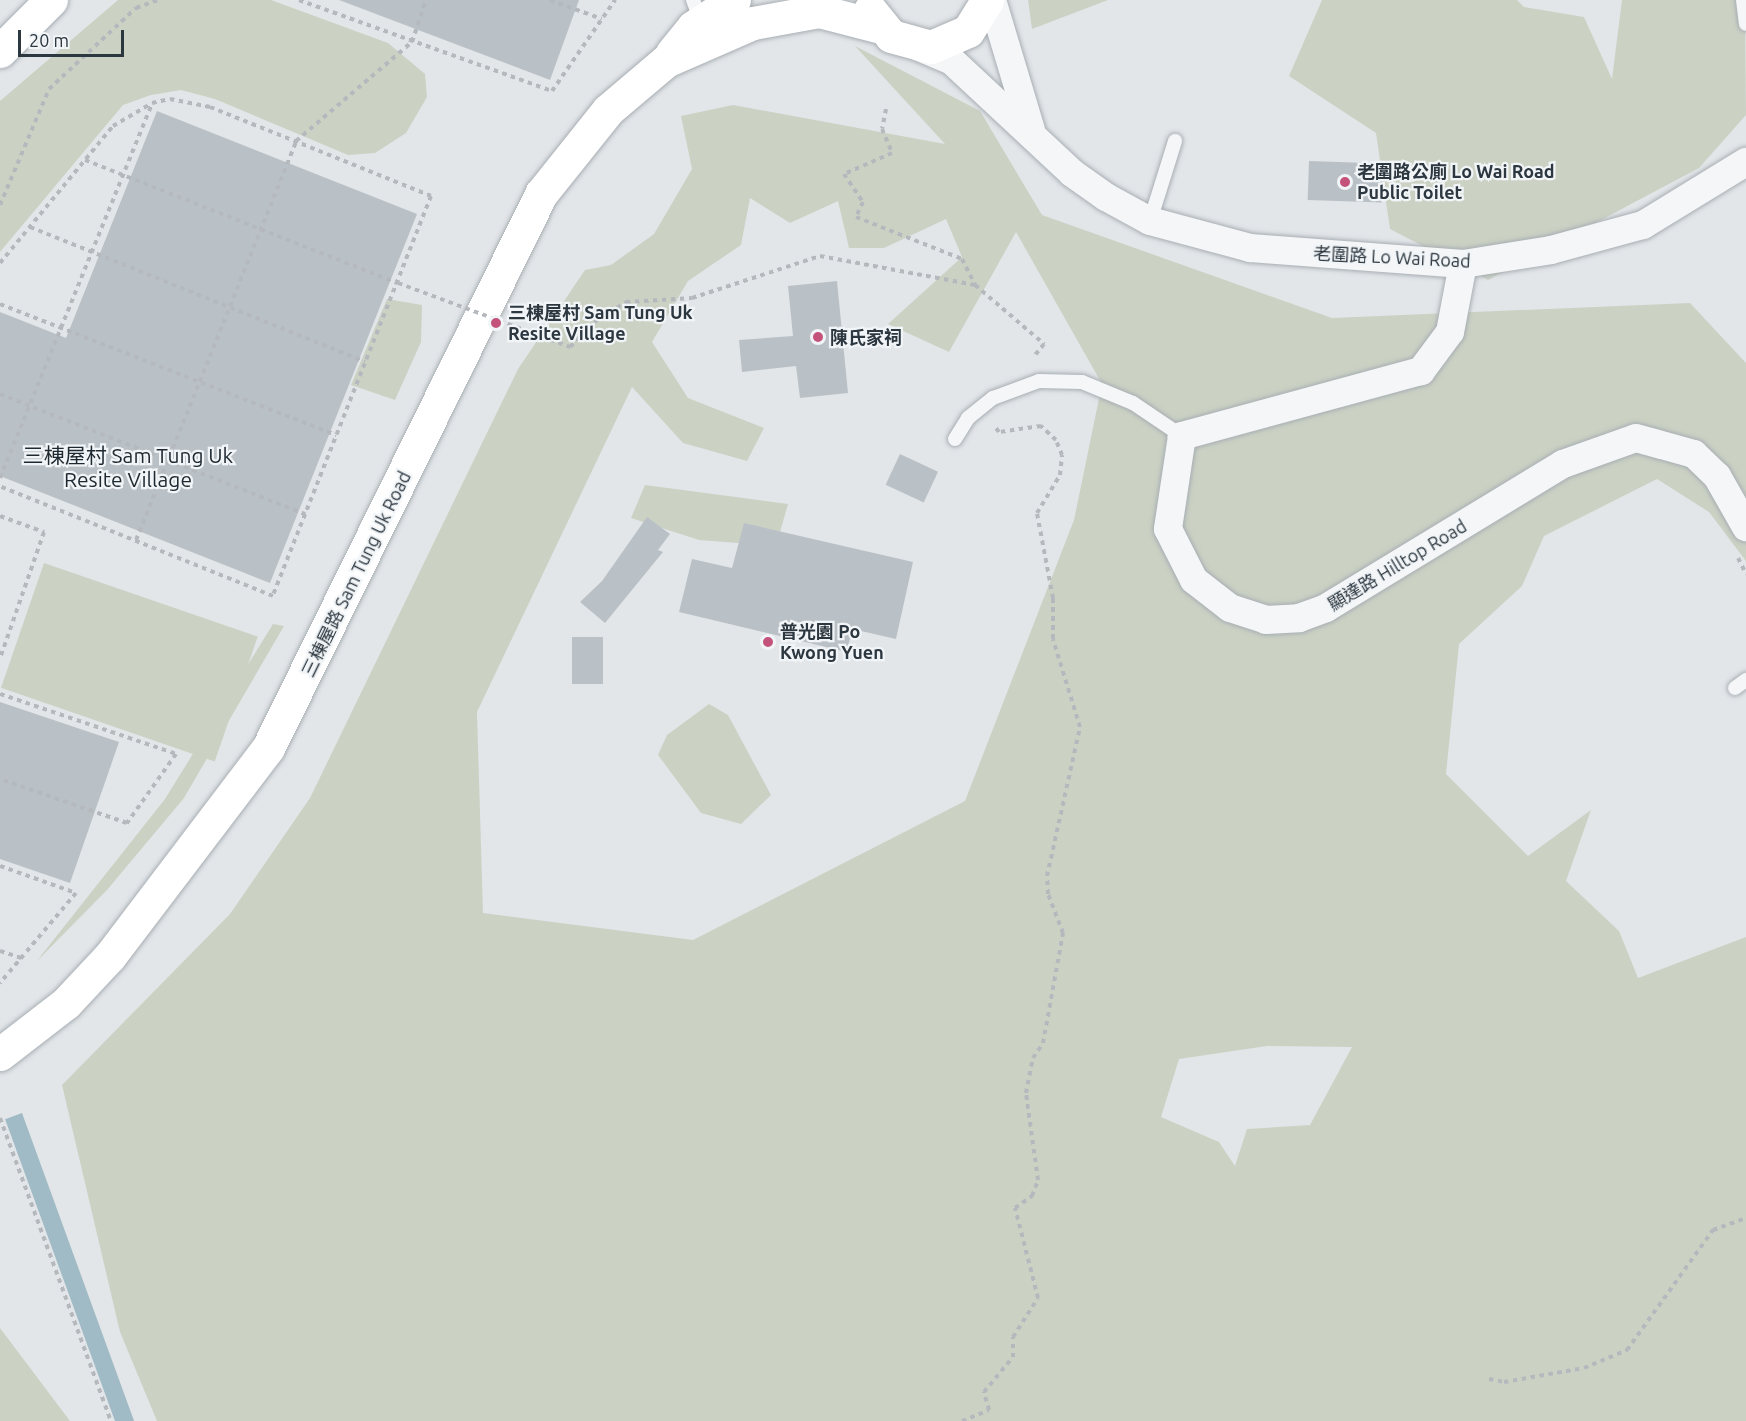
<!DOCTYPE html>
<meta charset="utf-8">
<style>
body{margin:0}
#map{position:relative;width:1746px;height:1421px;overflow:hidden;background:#e2e6e9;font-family:Ubuntu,"Noto Sans TC",sans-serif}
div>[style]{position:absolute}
.green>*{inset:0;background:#cbd2c4;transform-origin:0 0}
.water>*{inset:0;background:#a1bbc6;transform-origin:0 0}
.building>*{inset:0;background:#bac1c6;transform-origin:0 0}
.path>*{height:4px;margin-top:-2px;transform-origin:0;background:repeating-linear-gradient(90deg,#b5b9bd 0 4.5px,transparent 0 9px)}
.roads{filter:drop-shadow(0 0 2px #a8aeb3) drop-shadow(0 0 2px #a8aeb3)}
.lane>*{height:14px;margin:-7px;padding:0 7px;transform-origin:7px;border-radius:7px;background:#f5f6f8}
.street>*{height:28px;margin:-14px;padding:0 14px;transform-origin:14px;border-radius:14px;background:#f5f6f8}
.secondary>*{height:33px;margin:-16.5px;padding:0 16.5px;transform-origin:16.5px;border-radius:16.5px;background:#fff}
.highway>*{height:33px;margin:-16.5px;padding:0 16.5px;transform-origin:16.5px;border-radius:16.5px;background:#fff}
.path-bridge>*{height:4px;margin-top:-2px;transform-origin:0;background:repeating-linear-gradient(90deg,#b5b9bd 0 4.5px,transparent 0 9px)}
.dots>*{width:16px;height:16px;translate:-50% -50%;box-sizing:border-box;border:3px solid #f2f5f7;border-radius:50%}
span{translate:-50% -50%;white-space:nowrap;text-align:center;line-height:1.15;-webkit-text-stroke:4.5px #f2f5f7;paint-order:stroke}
.poi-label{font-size:18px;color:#2c3740;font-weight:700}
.left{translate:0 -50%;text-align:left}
.street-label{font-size:18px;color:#2c3740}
.quarter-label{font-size:21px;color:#1e2831}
.scale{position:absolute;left:18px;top:30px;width:106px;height:27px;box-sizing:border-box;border:3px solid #2c3740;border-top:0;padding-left:8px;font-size:18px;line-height:21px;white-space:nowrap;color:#2c3740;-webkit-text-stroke:4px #f2f5f7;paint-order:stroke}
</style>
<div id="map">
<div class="green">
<div style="clip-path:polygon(118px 0,271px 0,388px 43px,425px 74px,427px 97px,406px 133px,375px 153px,348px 155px,215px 99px,181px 90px,151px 95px,123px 105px,0 252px,0 101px)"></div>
<div style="clip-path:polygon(1028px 0,1108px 0,1032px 29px)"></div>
<div style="clip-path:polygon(1322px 0,1517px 0,1524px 7px,1584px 17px,1612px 79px,1622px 0,1745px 0,1746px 115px,1699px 168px,1488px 280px,1390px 229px,1376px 133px,1289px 76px)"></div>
<div style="clip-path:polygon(evenodd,855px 46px,980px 111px,1042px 215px,1332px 318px,1690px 303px,1746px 363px,1746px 561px,1709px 512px,1657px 479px,1544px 536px,1522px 586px,1459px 644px,1446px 774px,1528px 856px,1591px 810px,1566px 881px,1619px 931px,1638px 978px,1746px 937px,1746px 1421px,157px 1421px,120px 1332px,62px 1085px,230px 914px,310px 798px,518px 369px,585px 270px,611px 265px,654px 234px,692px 169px,681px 116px,733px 105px,945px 144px,855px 46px,750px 198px,790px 223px,838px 201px,849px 248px,884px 248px,946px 219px,962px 257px,888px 324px,949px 352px,1016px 232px,1102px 384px,1074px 520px,965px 801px,693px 940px,483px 913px,477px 712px,632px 387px,683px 443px,747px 461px,764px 428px,688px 398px,652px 342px,688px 281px,741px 245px,750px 198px,855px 46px,1267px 1046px,1352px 1047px,1310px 1125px,1247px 1129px,1235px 1166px,1219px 1142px,1161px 1117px,1179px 1059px,1267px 1046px)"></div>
<div style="clip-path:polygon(387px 299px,422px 305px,421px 342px,395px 400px,351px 385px)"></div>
<div style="clip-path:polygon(645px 485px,788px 504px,776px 546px,699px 540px,631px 518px)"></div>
<div style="left:44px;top:563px;width:226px;height:132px;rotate:19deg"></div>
<div style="clip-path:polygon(273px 624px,284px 626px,184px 798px,107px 890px,36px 962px,165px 799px)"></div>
<div style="clip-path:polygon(709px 704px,728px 715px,771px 795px,741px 824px,701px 813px,658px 755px,667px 735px)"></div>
<div style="clip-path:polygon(0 1328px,70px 1421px,0 1421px)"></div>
</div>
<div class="water">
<div style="left:22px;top:1113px;width:328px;height:18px;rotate:70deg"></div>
</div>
<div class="building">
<div style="clip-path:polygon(339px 0,579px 0,550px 80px)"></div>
<div style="clip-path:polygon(157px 111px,417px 214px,270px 583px,0 476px,0 312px,66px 338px)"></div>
<div style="left:1309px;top:161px;width:74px;height:39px;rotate:2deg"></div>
<div style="clip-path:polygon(837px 281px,848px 393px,800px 398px,796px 366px,742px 372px,739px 340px,793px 336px,788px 286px)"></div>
<div style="left:900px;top:454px;width:42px;height:34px;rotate:25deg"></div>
<div style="clip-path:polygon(647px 517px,670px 534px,658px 550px,663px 552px,605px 623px,580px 602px,602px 581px)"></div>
<div style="clip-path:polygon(744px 523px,913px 562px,896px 639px,852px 629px,847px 652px,679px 612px,692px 559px,732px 568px)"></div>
<div style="left:603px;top:637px;width:47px;height:31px;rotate:90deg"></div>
<div style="clip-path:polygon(0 702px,119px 742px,70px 883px,0 859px)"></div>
</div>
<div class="path">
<div style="left:299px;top:0;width:269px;rotate:19.8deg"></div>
<div style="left:552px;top:91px;width:111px;rotate:-55.3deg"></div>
<div style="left:550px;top:0;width:55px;rotate:20.1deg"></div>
<div style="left:886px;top:109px;width:20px;rotate:101deg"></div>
<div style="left:882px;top:129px;width:26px;rotate:67deg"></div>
<div style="left:892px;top:153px;width:52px;rotate:156.4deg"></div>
<div style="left:844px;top:174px;width:34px;rotate:56deg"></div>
<div style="left:863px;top:202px;width:17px;rotate:115deg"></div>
<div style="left:856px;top:217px;width:114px;rotate:21.6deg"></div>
<div style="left:962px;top:259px;width:29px;rotate:63deg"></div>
<div style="left:85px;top:160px;width:336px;rotate:21.5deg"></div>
<div style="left:0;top:205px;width:126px;rotate:-67.1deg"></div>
<div style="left:49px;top:89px;width:119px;rotate:-43deg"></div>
<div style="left:136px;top:8px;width:23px;rotate:-20deg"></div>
<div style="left:30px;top:227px;width:361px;rotate:21.9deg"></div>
<div style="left:0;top:263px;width:178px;rotate:-50.5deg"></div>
<div style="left:113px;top:126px;width:45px;rotate:-30.5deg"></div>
<div style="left:152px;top:103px;width:18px;rotate:-13deg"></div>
<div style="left:170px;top:99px;width:41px;rotate:11.3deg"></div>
<div style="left:210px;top:107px;width:238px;rotate:21.9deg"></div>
<div style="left:431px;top:196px;width:430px;rotate:111.6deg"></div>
<div style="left:273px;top:596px;width:294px;rotate:-158.1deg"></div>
<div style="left:0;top:304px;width:361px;rotate:21.3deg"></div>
<div style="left:570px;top:347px;width:35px;rotate:-46deg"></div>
<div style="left:594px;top:322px;width:38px;rotate:-32deg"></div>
<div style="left:626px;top:302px;width:66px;rotate:-3.5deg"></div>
<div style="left:692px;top:298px;width:135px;rotate:-18.2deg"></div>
<div style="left:820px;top:256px;width:158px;rotate:10.6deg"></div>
<div style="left:975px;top:285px;width:91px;rotate:40.5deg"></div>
<div style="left:1044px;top:344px;width:14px;rotate:129deg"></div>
<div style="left:0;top:394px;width:328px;rotate:21.5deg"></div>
<div style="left:0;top:478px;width:405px;rotate:-67.9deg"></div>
<div style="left:0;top:516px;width:47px;rotate:20deg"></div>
<div style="left:44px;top:532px;width:133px;rotate:109.2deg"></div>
<div style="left:136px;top:540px;width:430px;rotate:-68.1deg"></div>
<div style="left:296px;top:141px;width:153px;rotate:-40.5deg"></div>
<div style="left:412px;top:42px;width:44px;rotate:-71.6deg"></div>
<div style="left:1738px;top:558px;width:18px;rotate:63deg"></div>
<div style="left:0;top:694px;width:186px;rotate:18.8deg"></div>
<div style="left:176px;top:754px;width:85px;rotate:125.4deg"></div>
<div style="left:127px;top:823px;width:134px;rotate:-160.9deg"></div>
<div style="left:0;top:866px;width:81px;rotate:19.6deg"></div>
<div style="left:76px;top:893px;width:118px;rotate:130.2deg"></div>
<div style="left:0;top:951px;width:26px;rotate:18deg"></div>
<div style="left:0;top:1118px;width:323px;rotate:69.9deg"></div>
<div style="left:1489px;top:1379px;width:15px;rotate:11deg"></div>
<div style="left:1504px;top:1382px;width:81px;rotate:-9.9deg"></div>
<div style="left:1584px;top:1368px;width:47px;rotate:-22.7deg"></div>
<div style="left:1627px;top:1350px;width:148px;rotate:-54.4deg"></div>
<div style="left:1713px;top:1230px;width:35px;rotate:-20deg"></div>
<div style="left:962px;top:1421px;width:29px;rotate:-22deg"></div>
<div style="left:989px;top:1410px;width:19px;rotate:-106deg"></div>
<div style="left:984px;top:1392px;width:45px;rotate:-50.4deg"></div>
<div style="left:1013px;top:1357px;width:20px;rotate:-90deg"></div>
<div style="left:1013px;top:1337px;width:46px;rotate:-57.3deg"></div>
<div style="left:1038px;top:1298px;width:93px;rotate:-104.3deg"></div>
<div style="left:1015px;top:1208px;width:21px;rotate:-35deg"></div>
<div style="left:1032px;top:1196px;width:17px;rotate:-69deg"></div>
<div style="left:1038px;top:1180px;width:88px;rotate:-97.9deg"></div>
<div style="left:1026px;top:1093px;width:36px;rotate:-79deg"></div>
<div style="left:1033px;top:1058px;width:18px;rotate:-56deg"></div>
<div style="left:1043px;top:1043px;width:112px;rotate:-79.7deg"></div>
<div style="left:1063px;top:933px;width:42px;rotate:-111deg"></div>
<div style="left:1048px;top:894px;width:18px;rotate:-93deg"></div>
<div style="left:1047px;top:876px;width:153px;rotate:-77.5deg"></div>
<div style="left:1080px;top:727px;width:92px;rotate:-107.1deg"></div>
<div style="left:1053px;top:639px;width:41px;rotate:-90deg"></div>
<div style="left:1053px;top:598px;width:86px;rotate:-100.7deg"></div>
<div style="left:1037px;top:513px;width:44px;rotate:-58.8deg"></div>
<div style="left:1060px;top:475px;width:20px;rotate:-84deg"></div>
<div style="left:1062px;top:455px;width:16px;rotate:-112deg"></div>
<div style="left:1056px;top:440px;width:21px;rotate:-137deg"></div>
<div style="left:1041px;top:426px;width:42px;rotate:171.9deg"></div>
<div style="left:999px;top:432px;width:6px;rotate:-129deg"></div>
</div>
<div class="roads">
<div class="lane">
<div style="left:693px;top:0;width:22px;rotate:69deg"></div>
<div style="left:1743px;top:0;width:24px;rotate:83deg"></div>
<div style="left:1150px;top:221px;width:84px;rotate:-72.6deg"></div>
<div style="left:955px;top:439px;width:25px;rotate:-58deg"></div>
<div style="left:968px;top:418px;width:32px;rotate:-39deg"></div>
<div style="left:993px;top:398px;width:49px;rotate:-20.3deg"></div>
<div style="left:1039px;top:381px;width:43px;rotate:1.3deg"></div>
<div style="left:1082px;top:382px;width:55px;rotate:22.4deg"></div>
<div style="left:1133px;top:403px;width:59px;rotate:34deg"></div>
<div style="left:1735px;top:688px;width:14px;rotate:-36deg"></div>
</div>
<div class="street">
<div style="left:992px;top:0;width:136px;rotate:73.3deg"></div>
<div style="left:917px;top:46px;width:38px;rotate:23deg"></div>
<div style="left:952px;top:61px;width:164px;rotate:43deg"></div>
<div style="left:1072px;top:173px;width:42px;rotate:35.2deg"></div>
<div style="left:1106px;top:197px;width:50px;rotate:28.6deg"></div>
<div style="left:1150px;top:221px;width:104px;rotate:15.1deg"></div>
<div style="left:1250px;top:248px;width:214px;rotate:4.3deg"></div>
<div style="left:1463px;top:264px;width:89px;rotate:-9deg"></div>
<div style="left:1551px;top:250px;width:95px;rotate:-15.2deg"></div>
<div style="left:1643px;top:225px;width:121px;rotate:-31.5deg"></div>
<div style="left:1463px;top:264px;width:69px;rotate:100.8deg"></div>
<div style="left:1450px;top:332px;width:49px;rotate:126.6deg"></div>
<div style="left:1421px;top:371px;width:248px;rotate:164.8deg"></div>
<div style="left:1182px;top:436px;width:94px;rotate:98.6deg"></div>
<div style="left:1168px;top:529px;width:57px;rotate:63deg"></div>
<div style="left:1194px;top:580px;width:46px;rotate:37.9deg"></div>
<div style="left:1230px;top:608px;width:38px;rotate:18deg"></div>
<div style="left:1266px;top:620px;width:33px;rotate:-3deg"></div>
<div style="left:1299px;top:618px;width:29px;rotate:-20deg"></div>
<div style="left:1326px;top:608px;width:277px;rotate:-31.3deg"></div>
<div style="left:1563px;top:464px;width:77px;rotate:-19.6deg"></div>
<div style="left:1636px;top:438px;width:60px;rotate:15.4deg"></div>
<div style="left:1694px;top:454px;width:32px;rotate:44deg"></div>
<div style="left:1717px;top:476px;width:59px;rotate:60.4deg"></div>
</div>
<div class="secondary">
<div style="left:870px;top:10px;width:33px;rotate:51deg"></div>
<div style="left:891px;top:36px;width:41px;rotate:15.4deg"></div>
<div style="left:931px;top:47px;width:40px;rotate:-23.4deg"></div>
<div style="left:968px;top:31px;width:36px;rotate:-58deg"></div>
<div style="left:672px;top:53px;width:33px;rotate:-51deg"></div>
<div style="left:693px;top:27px;width:49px;rotate:-33.4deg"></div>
<div style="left:0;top:1054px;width:83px;rotate:-37.7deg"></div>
<div style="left:66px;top:1003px;width:64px;rotate:-46.9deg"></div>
<div style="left:110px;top:956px;width:261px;rotate:-52.8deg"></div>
<div style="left:268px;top:748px;width:618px;rotate:-63.77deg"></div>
<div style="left:541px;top:194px;width:107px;rotate:-51.4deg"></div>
<div style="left:608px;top:110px;width:76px;rotate:-40.2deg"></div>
<div style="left:666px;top:61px;width:95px;rotate:-23.6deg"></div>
<div style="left:753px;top:23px;width:67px;rotate:-10.3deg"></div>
<div style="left:819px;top:11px;width:64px;rotate:14.5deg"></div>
</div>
<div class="highway">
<div style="left:0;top:51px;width:72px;rotate:-45deg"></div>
</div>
</div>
<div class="path-bridge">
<div style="left:398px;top:283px;width:184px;rotate:20.4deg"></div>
</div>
<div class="dots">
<div style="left:1345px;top:182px;background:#c3537b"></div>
<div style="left:496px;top:323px;background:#c3537b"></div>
<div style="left:818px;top:337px;background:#c3537b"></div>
<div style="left:768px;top:642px;background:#c3537b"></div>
</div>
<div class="poi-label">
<span class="left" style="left:1357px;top:182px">老圍路公廁 Lo Wai Road<br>Public Toilet</span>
<span class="left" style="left:508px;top:323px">三棟屋村 Sam Tung Uk<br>Resite Village</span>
<span class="left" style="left:830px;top:337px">陳氏家祠</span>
<span class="left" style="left:780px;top:642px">普光園 Po<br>Kwong Yuen</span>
</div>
<div class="street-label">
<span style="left:1392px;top:257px;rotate:3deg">老圍路 Lo Wai Road</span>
<span style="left:1397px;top:565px;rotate:-31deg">顯達路 Hilltop Road</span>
<span style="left:356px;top:574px;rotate:-64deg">三棟屋路 Sam Tung Uk Road</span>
</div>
<div class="quarter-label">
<span style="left:128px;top:467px">三棟屋村 Sam Tung Uk<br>Resite Village</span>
</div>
<div class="scale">20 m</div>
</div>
